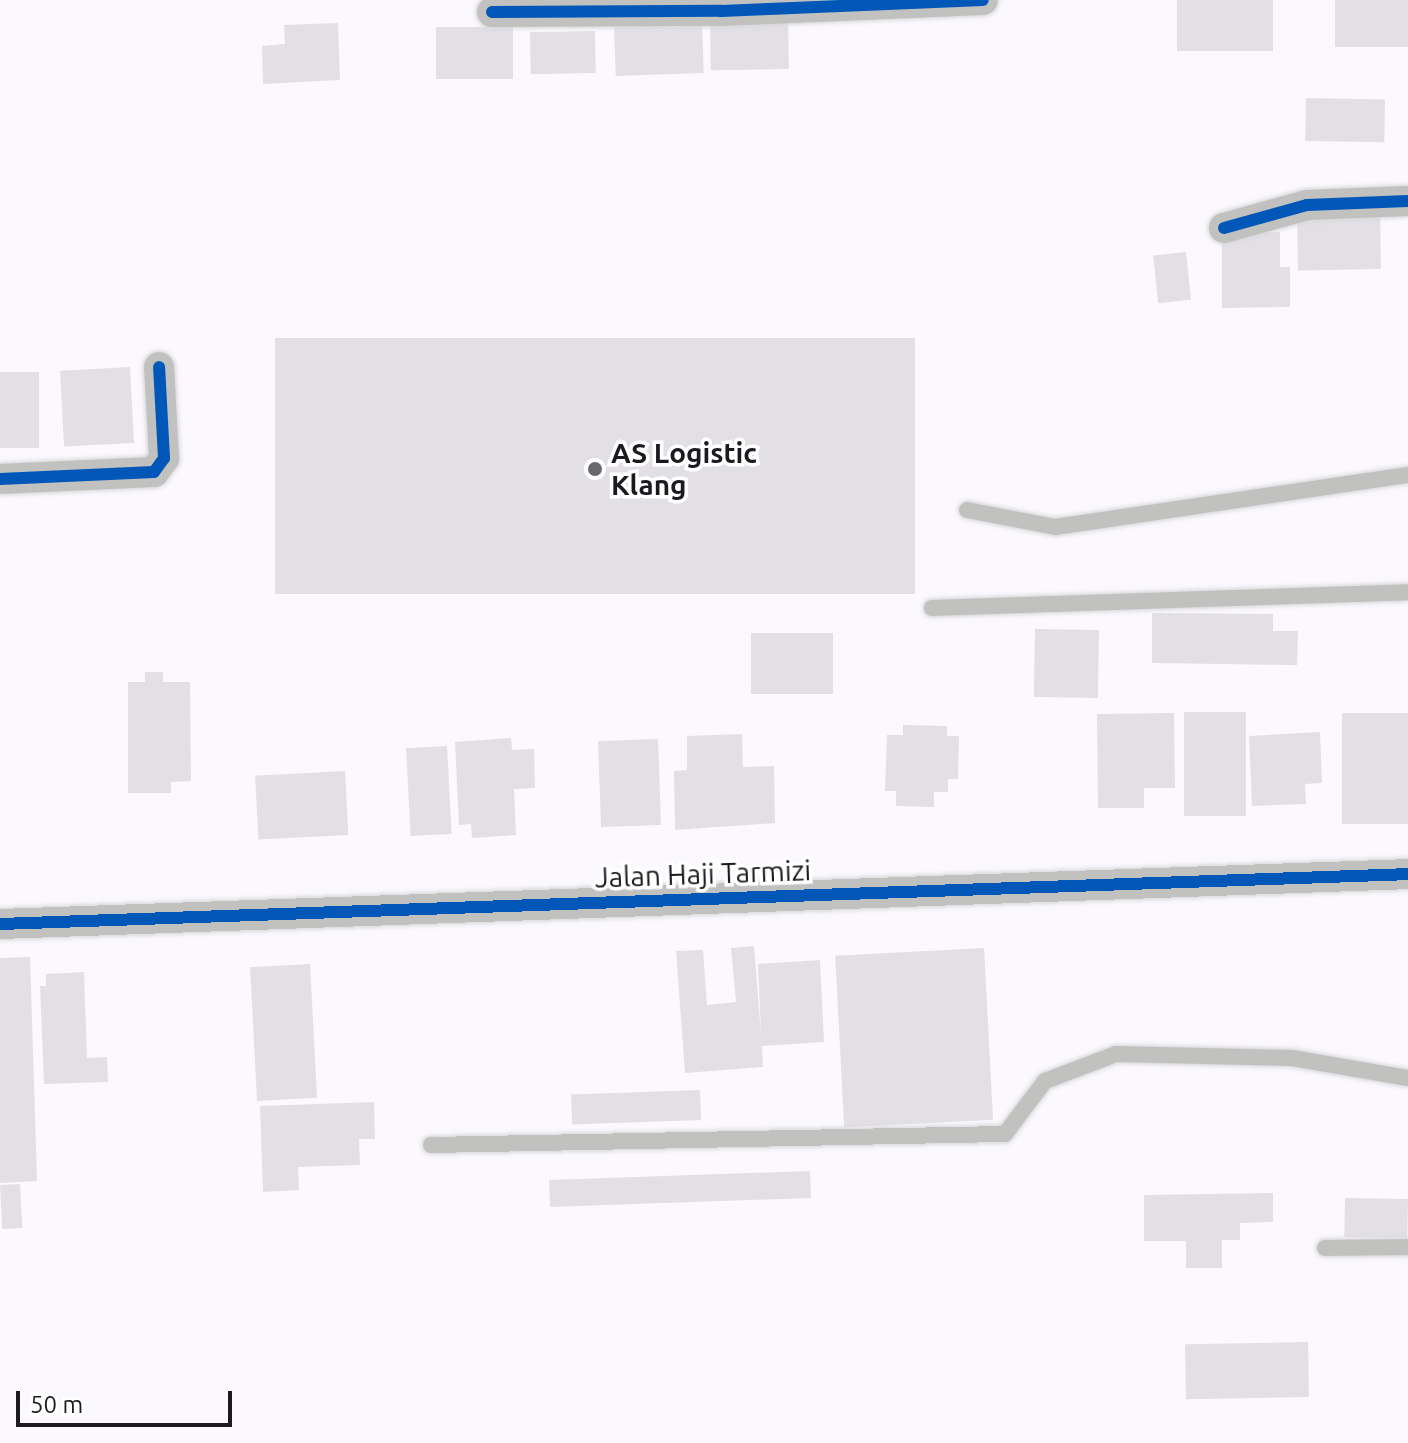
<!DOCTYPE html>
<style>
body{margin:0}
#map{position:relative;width:1408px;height:1443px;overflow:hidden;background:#fbf9fd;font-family:Ubuntu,sans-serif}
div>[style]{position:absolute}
.building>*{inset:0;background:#e3e0e5;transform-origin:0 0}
.roads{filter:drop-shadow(0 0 2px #d7d6d9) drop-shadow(0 0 2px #d7d6d9)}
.lane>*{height:16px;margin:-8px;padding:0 8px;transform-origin:8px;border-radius:8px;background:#c1c2c0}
.street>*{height:30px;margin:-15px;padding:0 15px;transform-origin:15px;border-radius:15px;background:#c1c2c0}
.cycleway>*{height:12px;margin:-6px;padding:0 6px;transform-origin:6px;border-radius:6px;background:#0057b8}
.dots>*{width:22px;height:22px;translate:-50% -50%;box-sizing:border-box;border:4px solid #fff;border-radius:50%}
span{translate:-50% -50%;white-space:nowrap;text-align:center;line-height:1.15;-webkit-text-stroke:7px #fff;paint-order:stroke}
.poi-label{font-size:28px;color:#1d1a1f;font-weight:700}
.left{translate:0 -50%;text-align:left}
.street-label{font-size:28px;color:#1d1a1f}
.scale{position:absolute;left:16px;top:1391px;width:216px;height:36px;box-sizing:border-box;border:4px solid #1d1a1f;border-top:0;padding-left:10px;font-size:24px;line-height:28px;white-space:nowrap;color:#1d1a1f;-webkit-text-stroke:6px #fff;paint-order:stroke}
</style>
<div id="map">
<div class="building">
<div style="left:1177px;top:0;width:96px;height:51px"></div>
<div style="left:1335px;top:0;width:73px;height:47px"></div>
<div style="left:788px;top:20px;width:49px;height:78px;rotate:89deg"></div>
<div style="clip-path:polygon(338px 23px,340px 80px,263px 84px,262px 46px,285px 44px,284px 25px)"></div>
<div style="left:702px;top:24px;width:49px;height:88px;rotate:88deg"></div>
<div style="left:436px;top:27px;width:77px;height:52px"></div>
<div style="left:595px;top:31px;width:42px;height:65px;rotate:89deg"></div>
<div style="left:1306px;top:98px;width:79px;height:43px;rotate:1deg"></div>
<div style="left:1380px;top:213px;width:56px;height:83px;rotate:89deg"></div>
<div style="clip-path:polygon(1280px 232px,1280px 267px,1290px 267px,1290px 307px,1222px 308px,1222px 233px)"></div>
<div style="left:1186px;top:252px;width:48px;height:33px;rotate:84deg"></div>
<div style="left:915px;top:338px;width:256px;height:640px;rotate:90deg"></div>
<div style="left:130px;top:367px;width:76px;height:70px;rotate:87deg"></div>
<div style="left:0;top:372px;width:39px;height:76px"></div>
<div style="clip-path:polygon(1152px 613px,1273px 614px,1273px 631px,1298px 631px,1297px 665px,1152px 663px)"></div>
<div style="left:1035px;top:629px;width:64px;height:68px;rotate:1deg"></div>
<div style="left:833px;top:633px;width:61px;height:82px;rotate:90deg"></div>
<div style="clip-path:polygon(145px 672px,163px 672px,163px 682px,190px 682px,191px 781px,171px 782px,171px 793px,128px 793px,128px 682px,145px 682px)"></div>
<div style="left:1184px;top:712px;width:62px;height:104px"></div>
<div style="clip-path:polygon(1174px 713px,1175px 788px,1144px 788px,1144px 808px,1098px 808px,1097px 714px)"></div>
<div style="left:1408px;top:713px;width:111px;height:66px;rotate:90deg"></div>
<div style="clip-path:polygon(903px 725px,947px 726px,947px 736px,959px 736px,958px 779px,948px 779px,948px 792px,934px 792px,934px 807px,896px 806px,896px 791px,885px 791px,887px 735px,903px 735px)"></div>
<div style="clip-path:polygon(1320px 732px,1322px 783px,1305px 784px,1306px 804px,1252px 806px,1249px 736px)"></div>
<div style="clip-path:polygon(742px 734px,743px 767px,774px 766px,775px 823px,675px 830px,674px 771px,687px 770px,687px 736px)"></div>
<div style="clip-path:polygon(511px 738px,512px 750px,534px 749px,535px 788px,514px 789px,516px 835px,472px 838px,471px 824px,459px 825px,455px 742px)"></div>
<div style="left:658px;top:739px;width:86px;height:60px;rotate:88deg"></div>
<div style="left:447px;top:746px;width:88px;height:41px;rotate:87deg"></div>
<div style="left:345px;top:771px;width:64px;height:90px;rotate:87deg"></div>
<div style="clip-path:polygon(754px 946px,761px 1034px,758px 964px,820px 960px,824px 1042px,762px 1046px,763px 1067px,685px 1073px,676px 951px,703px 950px,707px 1005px,736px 1002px,731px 948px)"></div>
<div style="left:984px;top:948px;width:172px;height:149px;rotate:87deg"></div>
<div style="clip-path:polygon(30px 957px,37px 1181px,0 1183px,0 958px)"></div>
<div style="left:310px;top:964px;width:134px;height:60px;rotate:87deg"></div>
<div style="clip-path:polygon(84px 972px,87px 1058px,107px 1057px,108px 1082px,44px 1084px,40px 986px,46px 986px,46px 974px)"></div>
<div style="left:700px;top:1090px;width:30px;height:129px;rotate:88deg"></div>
<div style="clip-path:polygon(374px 1102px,375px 1139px,359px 1139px,360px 1165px,298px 1167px,299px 1190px,263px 1192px,260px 1106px)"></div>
<div style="left:810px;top:1171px;width:27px;height:261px;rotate:88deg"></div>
<div style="left:20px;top:1184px;width:44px;height:20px;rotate:87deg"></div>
<div style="clip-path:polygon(1273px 1193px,1273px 1222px,1240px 1223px,1240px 1240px,1222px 1240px,1222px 1268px,1186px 1268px,1186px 1241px,1144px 1241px,1144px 1195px)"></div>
<div style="left:1345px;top:1198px;width:63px;height:39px;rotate:1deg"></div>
<div style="left:1308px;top:1342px;width:55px;height:123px;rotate:89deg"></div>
</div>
<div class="roads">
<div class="lane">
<div style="left:967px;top:510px;width:90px;rotate:10.9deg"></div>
<div style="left:1055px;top:527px;width:357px;rotate:-8.4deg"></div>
<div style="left:932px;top:608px;width:476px;rotate:-1.9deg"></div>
<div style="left:431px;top:1145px;width:574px;rotate:-1.1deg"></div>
<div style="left:1005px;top:1134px;width:66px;rotate:-53deg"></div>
<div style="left:1045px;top:1081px;width:76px;rotate:-20.8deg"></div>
<div style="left:1116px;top:1054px;width:176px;rotate:1.3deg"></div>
<div style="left:1292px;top:1058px;width:118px;rotate:9.8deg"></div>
<div style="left:1325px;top:1248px;width:83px;rotate:-0.7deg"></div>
</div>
<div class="street">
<div style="left:492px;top:12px;width:229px;rotate:-0.3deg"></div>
<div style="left:721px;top:11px;width:262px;rotate:-2.4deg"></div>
<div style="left:1224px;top:228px;width:86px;rotate:-15.5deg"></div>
<div style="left:1307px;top:205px;width:101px;rotate:-2.3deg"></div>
<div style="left:0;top:479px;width:154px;rotate:-2.6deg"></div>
<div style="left:154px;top:472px;width:17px;rotate:-54deg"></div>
<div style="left:164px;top:458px;width:91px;rotate:-93.1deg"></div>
<div style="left:0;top:924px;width:1409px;rotate:-2.03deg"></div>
</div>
</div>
<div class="cycleway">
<div style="left:492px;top:12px;width:229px;rotate:-0.3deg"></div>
<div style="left:721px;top:11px;width:262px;rotate:-2.4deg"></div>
<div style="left:1224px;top:228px;width:86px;rotate:-15.5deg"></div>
<div style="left:1307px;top:205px;width:101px;rotate:-2.3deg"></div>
<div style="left:0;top:479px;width:154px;rotate:-2.6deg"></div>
<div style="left:154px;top:472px;width:17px;rotate:-54deg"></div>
<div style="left:164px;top:458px;width:91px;rotate:-93.1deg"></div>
<div style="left:0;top:924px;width:1409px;rotate:-2.03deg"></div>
</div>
<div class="dots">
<div style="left:595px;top:469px;background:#6b686d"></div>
</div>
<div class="poi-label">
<span class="left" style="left:611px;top:469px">AS Logistic<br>Klang</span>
</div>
<div class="street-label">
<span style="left:703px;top:874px;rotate:-2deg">Jalan Haji Tarmizi</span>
</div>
<div class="scale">50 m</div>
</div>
